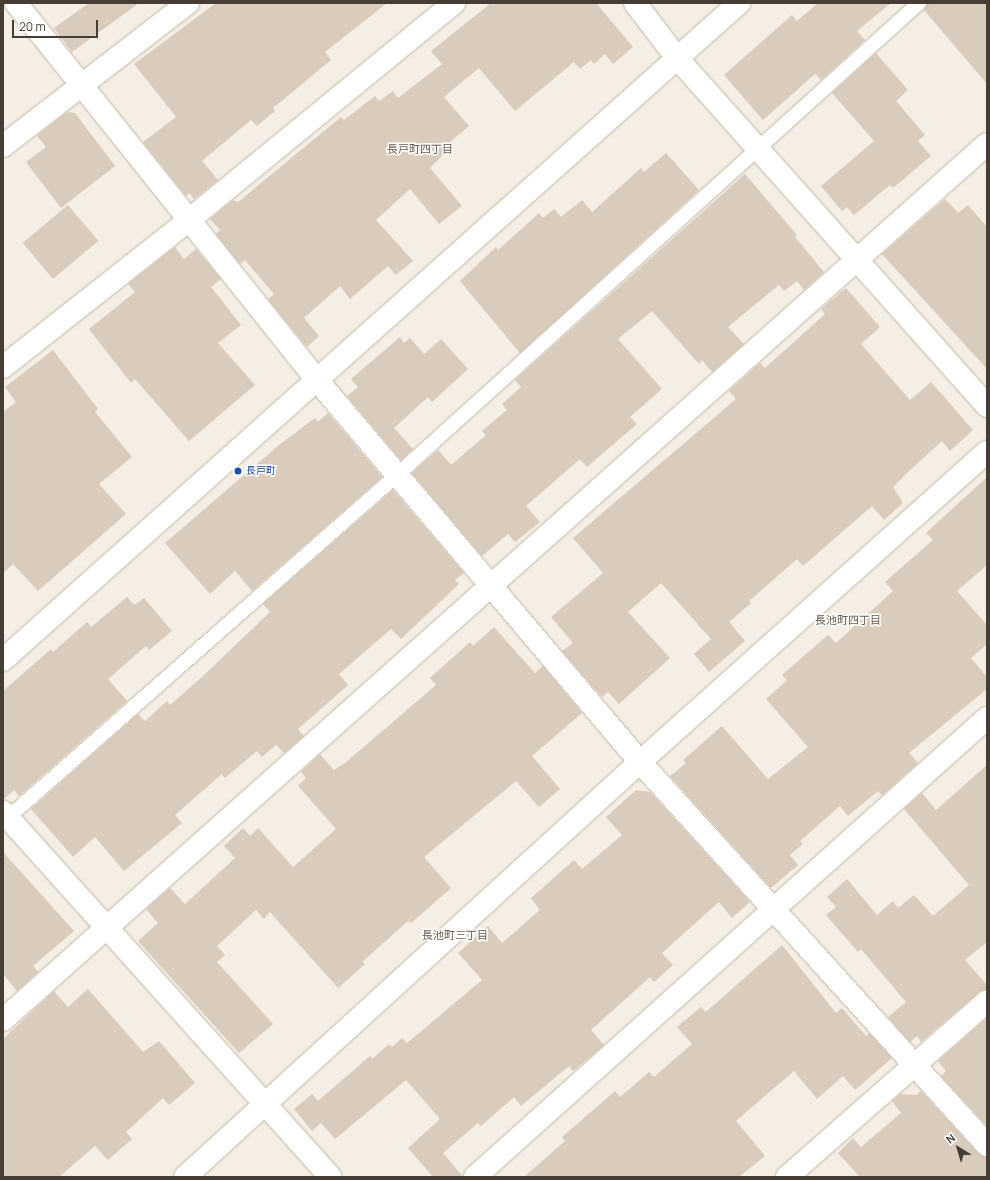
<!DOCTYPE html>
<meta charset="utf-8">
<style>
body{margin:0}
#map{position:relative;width:990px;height:1180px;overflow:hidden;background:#f4eee4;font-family:Manrope,"Noto Sans JP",sans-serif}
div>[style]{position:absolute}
.building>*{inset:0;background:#d9ccbc;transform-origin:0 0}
.roads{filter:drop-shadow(0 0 1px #c3b8a9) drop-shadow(0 0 1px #c3b8a9)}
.service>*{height:14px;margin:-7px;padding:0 7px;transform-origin:7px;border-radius:7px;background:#fff}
.minor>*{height:22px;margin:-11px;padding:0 11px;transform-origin:11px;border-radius:11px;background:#fff}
.tertiary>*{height:22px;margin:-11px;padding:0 11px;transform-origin:11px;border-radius:11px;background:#fff}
.dots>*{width:11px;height:11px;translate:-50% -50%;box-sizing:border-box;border:2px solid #fff;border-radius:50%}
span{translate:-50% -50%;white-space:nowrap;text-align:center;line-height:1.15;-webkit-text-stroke:3px #fff;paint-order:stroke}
.transit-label{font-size:10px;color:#164399}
.left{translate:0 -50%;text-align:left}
.neighbourhood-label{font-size:11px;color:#6a5b4a}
.frame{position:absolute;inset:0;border:4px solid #463e34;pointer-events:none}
.north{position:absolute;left:938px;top:1128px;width:40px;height:40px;-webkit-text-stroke:3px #fff;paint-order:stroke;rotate:322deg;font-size:11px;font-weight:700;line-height:16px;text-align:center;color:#463e34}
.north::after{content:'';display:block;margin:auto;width:14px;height:18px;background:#463e34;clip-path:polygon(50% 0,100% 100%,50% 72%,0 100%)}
.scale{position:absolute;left:12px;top:20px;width:86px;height:18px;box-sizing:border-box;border:2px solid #463e34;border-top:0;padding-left:5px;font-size:12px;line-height:14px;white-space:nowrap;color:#463e34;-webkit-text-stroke:3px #fff;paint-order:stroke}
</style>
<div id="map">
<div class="building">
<div style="clip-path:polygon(89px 3px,139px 3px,72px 52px,54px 28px)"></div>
<div style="clip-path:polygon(216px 3px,387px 3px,325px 52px,331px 60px,273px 108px,275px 111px,257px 126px,251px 120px,202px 161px,218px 180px,194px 199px,189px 193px,186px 196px,143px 142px,176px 117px,134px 64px)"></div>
<div style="clip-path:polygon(491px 3px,596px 3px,633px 47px,613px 64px,605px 54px,594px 64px,591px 60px,580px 69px,574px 62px,515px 111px,479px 68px,444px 97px,469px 126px,451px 141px,454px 144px,430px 168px,462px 206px,439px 224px,410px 189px,376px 220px,413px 261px,396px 275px,388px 266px,350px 299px,340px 286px,304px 318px,319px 336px,307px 347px,268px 299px,274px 294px,245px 260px,240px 264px,216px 234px,220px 230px,210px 219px,233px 200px,238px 202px,341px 117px,344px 120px,375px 96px,379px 101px,393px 91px,398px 98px,442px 64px,431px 51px)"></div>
<div style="clip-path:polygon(818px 3px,891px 3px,857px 31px,865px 40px,821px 80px,815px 74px,763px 120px,724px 75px,792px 15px,797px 21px)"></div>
<div style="clip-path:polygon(927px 3px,987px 3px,987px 84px,924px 10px)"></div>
<div style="clip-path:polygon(876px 53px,908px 90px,896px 101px,925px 135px,918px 141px,931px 156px,893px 188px,890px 185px,854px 215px,847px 207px,842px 211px,821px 186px,874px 141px,832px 93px)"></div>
<div style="clip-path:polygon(67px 112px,75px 113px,115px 166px,61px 208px,26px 162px,46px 147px,37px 136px)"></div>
<div style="clip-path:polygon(666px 153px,699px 190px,520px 353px,460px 281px,496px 247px,498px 250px,539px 213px,543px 218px,554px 209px,561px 217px,582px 200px,592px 212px,641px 168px,644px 172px)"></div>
<div style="clip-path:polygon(745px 174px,797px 235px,795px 237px,824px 272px,804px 290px,797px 281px,784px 291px,779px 285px,728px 327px,744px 344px,712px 372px,702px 360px,699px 364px,652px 311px,618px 339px,662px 389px,630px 417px,637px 424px,587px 467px,580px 459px,526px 506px,540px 522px,515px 542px,508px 534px,482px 556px,412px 473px,438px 450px,451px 465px,486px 435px,482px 431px,507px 410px,502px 404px,521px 387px,515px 380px)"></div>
<div style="clip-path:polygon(945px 199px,958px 213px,968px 205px,987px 227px,987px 369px,882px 254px)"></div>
<div style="left:68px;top:205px;width:47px;height:59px;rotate:50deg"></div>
<div style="clip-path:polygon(175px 247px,184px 259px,196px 249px,221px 279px,211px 287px,241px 325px,218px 343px,255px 385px,189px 441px,135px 379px,131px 383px,89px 329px,135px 292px,128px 284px)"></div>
<div style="clip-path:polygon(846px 288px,880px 327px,861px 344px,910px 400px,931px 382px,973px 430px,950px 451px,942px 441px,907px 473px,893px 487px,903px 503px,884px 520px,872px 506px,803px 566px,797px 559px,749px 601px,751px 603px,729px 622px,745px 641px,709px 672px,694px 654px,711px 639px,661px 583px,628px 612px,670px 658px,619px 704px,608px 692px,602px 697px,562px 651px,573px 643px,551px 617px,603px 573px,573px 538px,736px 399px,729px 391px,760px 363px,765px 368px,825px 314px,821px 309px)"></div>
<div style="clip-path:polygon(400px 337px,404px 343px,410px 338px,424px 354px,441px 339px,468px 369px,432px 402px,428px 397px,394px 428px,413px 449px,401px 460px,347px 396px,358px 387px,351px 379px)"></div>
<div style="clip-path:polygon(53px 350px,98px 409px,95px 412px,132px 457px,99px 484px,126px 514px,38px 591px,13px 564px,3px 573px,3px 412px,16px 402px,5px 387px)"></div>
<div style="clip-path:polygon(328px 413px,382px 477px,252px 591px,235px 571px,210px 594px,165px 543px,279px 445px,315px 418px,318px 422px)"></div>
<div style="clip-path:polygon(987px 477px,987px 565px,957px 591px,987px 625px,987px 644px,971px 658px,987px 677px,987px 689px,909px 753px,918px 763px,882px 795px,878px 791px,848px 816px,840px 806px,800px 841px,803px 844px,790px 855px,798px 865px,771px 888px,670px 776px,686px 763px,683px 760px,722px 726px,768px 779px,808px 747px,766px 699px,787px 680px,782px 675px,828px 635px,836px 643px,893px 591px,885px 582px,933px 540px,926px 533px)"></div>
<div style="clip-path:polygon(393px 490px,464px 573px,455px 580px,459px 584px,401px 639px,391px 629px,339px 674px,348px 685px,298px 729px,304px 736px,284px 753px,276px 745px,262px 757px,257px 751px,225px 778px,222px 774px,175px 815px,182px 823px,124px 871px,95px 837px,73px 857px,31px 809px,138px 714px,145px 721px,167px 701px,170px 705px,203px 676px,270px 612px,263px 604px)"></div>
<div style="clip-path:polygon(127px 597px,134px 605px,144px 598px,172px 631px,149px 650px,146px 646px,108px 679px,127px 701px,19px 796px,14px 790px,3px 800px,3px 691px,51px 649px,53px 652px,87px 622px,91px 627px)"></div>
<div style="clip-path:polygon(494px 627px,535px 673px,543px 666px,582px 713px,532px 756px,560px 789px,539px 807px,516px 781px,424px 857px,451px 888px,411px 923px,408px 921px,362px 962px,365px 964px,338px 988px,270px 912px,264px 919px,256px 910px,217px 946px,225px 955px,217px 962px,273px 1024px,239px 1053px,138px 941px,158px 923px,146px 909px,170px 888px,185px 904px,235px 858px,224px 846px,243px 828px,250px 836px,258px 828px,293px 867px,336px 829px,298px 786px,306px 778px,301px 772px,320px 754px,334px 770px,345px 763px,436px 685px,430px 678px,470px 642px,473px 646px)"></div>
<div style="clip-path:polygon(987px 765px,987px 942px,965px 960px,987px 985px,987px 989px,979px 992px,921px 1042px,917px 1036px,910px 1042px,888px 1017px,906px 1002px,861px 949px,858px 952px,826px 915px,836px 907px,827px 897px,847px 879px,877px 915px,893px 901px,898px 908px,914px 895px,933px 916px,969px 885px,904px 809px,922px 793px,936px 810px)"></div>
<div style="clip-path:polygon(636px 790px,650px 792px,750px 902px,732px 918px,719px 902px,662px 953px,673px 965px,654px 982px,650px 977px,591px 1030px,604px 1045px,573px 1071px,569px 1066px,521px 1106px,514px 1097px,481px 1126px,478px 1123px,443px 1153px,463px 1177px,433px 1177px,408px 1148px,440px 1119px,406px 1080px,335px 1139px,321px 1123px,312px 1131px,294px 1109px,312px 1094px,318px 1101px,370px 1056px,372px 1059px,389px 1044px,392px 1047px,402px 1038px,407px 1043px,482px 980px,458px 953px,488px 926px,502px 943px,540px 910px,531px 898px,574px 860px,582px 869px,622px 835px,606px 817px)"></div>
<div style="clip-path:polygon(3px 852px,74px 931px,33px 966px,38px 972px,17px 991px,3px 974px)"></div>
<div style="clip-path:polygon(782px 945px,836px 1013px,842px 1008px,866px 1036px,869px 1033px,892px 1058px,855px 1090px,843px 1076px,817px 1099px,794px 1071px,736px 1121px,765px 1156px,739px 1177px,524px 1177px,565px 1141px,562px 1137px,615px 1091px,620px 1097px,649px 1072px,654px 1077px,692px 1044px,677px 1027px,701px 1007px,706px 1012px)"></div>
<div style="clip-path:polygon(88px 989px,143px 1052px,159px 1041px,195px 1083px,169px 1105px,163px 1098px,126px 1132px,132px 1139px,108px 1160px,95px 1146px,59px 1177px,3px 1177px,3px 1039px,54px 991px,68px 1007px)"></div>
<div style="clip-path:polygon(987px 1018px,987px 1126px,941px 1076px,946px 1071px,938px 1061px)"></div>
<div style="clip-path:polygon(921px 1091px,978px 1153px,987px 1157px,987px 1177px,860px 1177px,838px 1153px,853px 1138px,861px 1147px,901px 1113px,892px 1101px,900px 1094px,916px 1095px)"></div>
</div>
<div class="roads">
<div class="service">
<div style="left:3px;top:822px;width:525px;rotate:-41.37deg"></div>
<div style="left:397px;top:475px;width:704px;rotate:-42.12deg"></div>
</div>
<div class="minor">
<div style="left:16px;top:3px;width:482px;rotate:51.4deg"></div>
<div style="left:317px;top:380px;width:500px;rotate:49.78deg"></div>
<div style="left:640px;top:762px;width:517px;rotate:47.82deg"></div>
<div style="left:3px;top:146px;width:234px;rotate:-37.7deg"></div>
<div style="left:3px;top:367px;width:237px;rotate:-38.3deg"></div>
<div style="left:189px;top:220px;width:343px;rotate:-39.3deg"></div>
<div style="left:3px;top:812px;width:490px;rotate:48.1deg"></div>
<div style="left:3px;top:1020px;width:1317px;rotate:-41.68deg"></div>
<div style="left:475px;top:1177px;width:688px;rotate:-41.88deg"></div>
<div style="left:787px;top:1177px;width:266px;rotate:-41.3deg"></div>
</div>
<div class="tertiary">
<div style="left:635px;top:3px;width:69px;rotate:52.6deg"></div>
<div style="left:677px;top:58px;width:466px;rotate:48.3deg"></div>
<div style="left:3px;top:660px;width:987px;rotate:-41.75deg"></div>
<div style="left:185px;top:1177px;width:616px;rotate:-42.37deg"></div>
<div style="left:640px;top:762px;width:465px;rotate:-41.8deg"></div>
</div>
</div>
<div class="dots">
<div style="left:238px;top:471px;background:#1a4fb4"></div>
</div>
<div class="transit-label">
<span class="left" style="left:246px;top:471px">長戸町</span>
</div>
<div class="neighbourhood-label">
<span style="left:420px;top:149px">長戸町四丁目</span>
<span style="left:848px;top:620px">長池町四丁目</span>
<span style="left:455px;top:935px">長池町三丁目</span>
</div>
<div class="frame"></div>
<div class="north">N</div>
<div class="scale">20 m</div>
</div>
